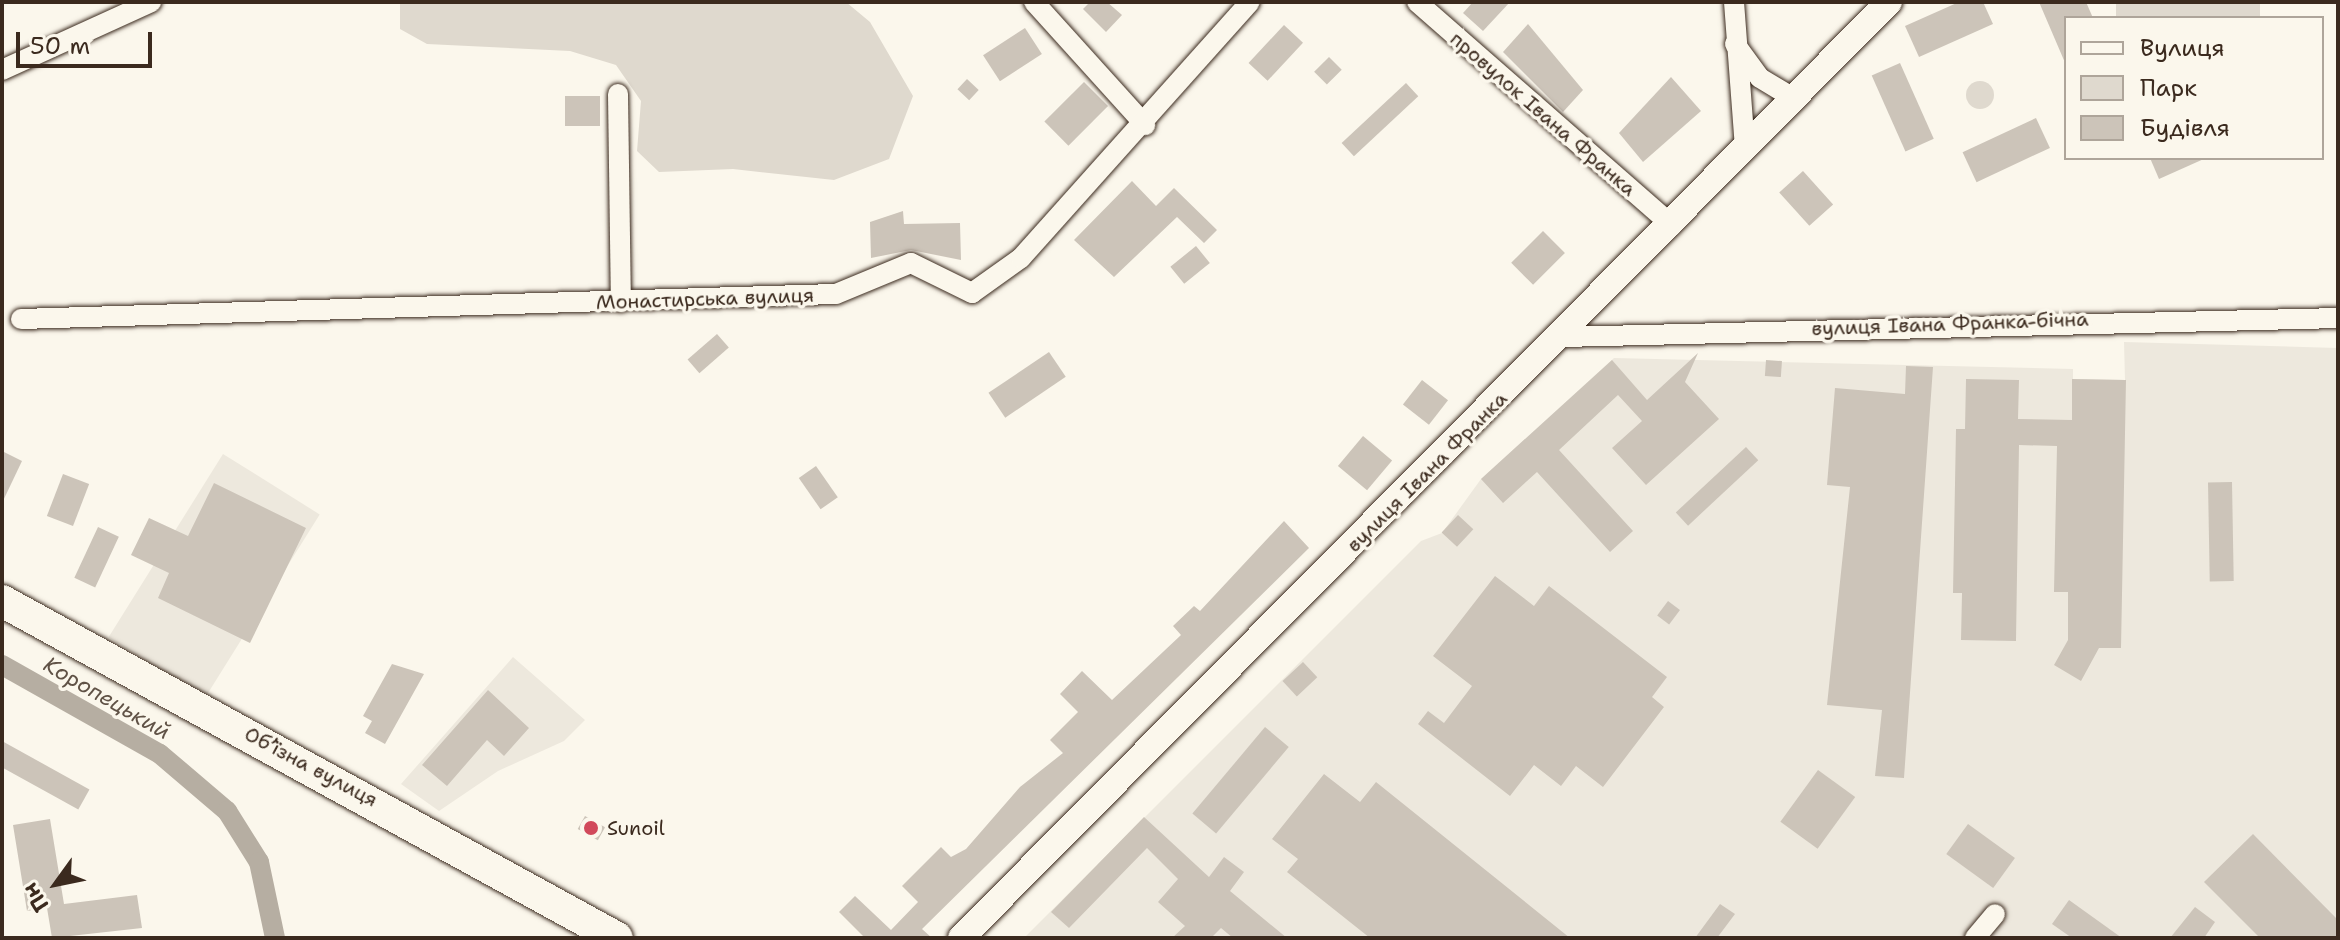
<!DOCTYPE html>
<meta charset="utf-8">
<style>
body{margin:0}
#map{position:relative;width:2340px;height:940px;overflow:hidden;background:#fbf7ec;font-family:"Shantell Sans",sans-serif}
div>[style]{position:absolute}
.built>*{inset:0;background:#ede8dd;transform-origin:0 0}
.green>*{inset:0;background:#dfd9ce;transform-origin:0 0}
.round{border-radius:50%}
.canal>*{height:20px;margin:-10px;padding:0 10px;transform-origin:10px;border-radius:10px;background:#b6aea2}
.building>*{inset:0;background:#ccc4b9;transform-origin:0 0}
.roads{filter:drop-shadow(0 0 2px #3b2a1e) drop-shadow(0 0 2px #3b2a1e)}
.minor>*{height:20px;margin:-10px;padding:0 10px;transform-origin:10px;border-radius:10px;background:#fbf7ec}
.tertiary>*{height:26px;margin:-13px;padding:0 13px;transform-origin:13px;border-radius:13px;background:#fbf7ec}
.primary>*{height:32px;margin:-16px;padding:0 16px;transform-origin:16px;border-radius:16px;background:#fbf7ec}
.dots>*{width:22px;height:22px;translate:-50% -50%;box-sizing:border-box;border:4px solid #fbf7ec;border-radius:50%}
span{translate:-50% -50%;white-space:nowrap;text-align:center;line-height:1.15;-webkit-text-stroke:7px #fbf7ec;paint-order:stroke}
.street-label{font-size:20px;color:#3b2a1e}
.poi-label{font-size:20px;color:#3b2a1e}
.left{translate:0 -50%;text-align:left}
.water-label{font-size:22px;color:#605246;font-style:italic}
.frame{position:absolute;inset:0;border:4px solid #3b2a1e;pointer-events:none}
.legend{position:absolute;left:2064px;top:16px;width:260px;height:144px;box-sizing:border-box;background:#fbf7ec;border:2px solid #aea59a;margin:0;padding:10px 14px;list-style:none;font-size:24px;color:#3b2a1e}
.legend li{display:flex;align-items:center;gap:16px;height:40px}
.legend b{width:40px;border:2px solid #aea59a}
.north{position:absolute;left:16px;top:844px;width:80px;height:80px;-webkit-text-stroke:6px #fbf7ec;paint-order:stroke;rotate:237deg;font-size:22px;font-weight:700;line-height:32px;text-align:center;color:#3b2a1e}
.north::after{content:'';display:block;margin:auto;width:28px;height:36px;background:#3b2a1e;clip-path:polygon(50% 0,100% 100%,50% 72%,0 100%)}
.scale{position:absolute;left:16px;top:32px;width:136px;height:36px;box-sizing:border-box;border:4px solid #3b2a1e;border-top:0;padding-left:10px;font-size:24px;line-height:28px;white-space:nowrap;color:#3b2a1e;-webkit-text-stroke:6px #fbf7ec;paint-order:stroke}
</style>
<div id="map">
<div class="built">
<div style="clip-path:polygon(2124px 342px,2338px 348px,2338px 938px,1024px 938px,1421px 541px,1442px 533px,1481px 479px,1614px 358px,2073px 369px,2073px 379px,2125px 380px)"></div>
<div style="left:223px;top:454px;width:114px;height:216px;rotate:32deg"></div>
<div style="clip-path:polygon(513px 657px,585px 720px,564px 741px,498px 771px,439px 811px,401px 784px)"></div>
</div>
<div class="green">
<div style="clip-path:polygon(400px 2px,846px 2px,870px 22px,913px 96px,889px 159px,834px 180px,733px 169px,659px 172px,637px 151px,641px 101px,616px 65px,570px 51px,427px 44px,400px 29px)"></div>
<div style="left:2116px;top:2px;width:144px;height:17px"></div>
<div class="round" style="left:1966px;top:81px;width:28px;height:28px"></div>
</div>
<div class="canal">
<div style="left:2px;top:665px;width:181px;rotate:29.4deg"></div>
<div style="left:160px;top:754px;width:88px;rotate:40.4deg"></div>
<div style="left:227px;top:811px;width:60px;rotate:57.9deg"></div>
<div style="left:259px;top:862px;width:78px;rotate:78.1deg"></div>
</div>
<div class="building">
<div style="clip-path:polygon(1090px 2px,1107px 2px,1122px 15px,1106px 32px,1083px 9px)"></div>
<div style="clip-path:polygon(1473px 2px,1510px 2px,1483px 31px,1463px 13px)"></div>
<div style="clip-path:polygon(1959px 2px,1983px 2px,1993px 24px,1919px 57px,1905px 26px)"></div>
<div style="clip-path:polygon(2039px 2px,2086px 2px,2093px 18px,2066px 18px,2066px 65px)"></div>
<div style="clip-path:polygon(1528px 24px,1583px 90px,1563px 112px,1503px 52px)"></div>
<div style="left:1284px;top:25px;width:26px;height:52px;rotate:43deg"></div>
<div style="left:1025px;top:28px;width:31px;height:50px;rotate:57deg"></div>
<div style="left:1329px;top:57px;width:18px;height:21px;rotate:45deg"></div>
<div style="left:1900px;top:63px;width:83px;height:31px;rotate:66deg"></div>
<div style="clip-path:polygon(1671px 77px,1701px 111px,1643px 162px,1619px 133px)"></div>
<div style="left:967px;top:79px;width:16px;height:14px;rotate:43deg"></div>
<div style="left:1084px;top:82px;width:34px;height:56px;rotate:45deg"></div>
<div style="left:1406px;top:83px;width:18px;height:88px;rotate:47deg"></div>
<div style="left:565px;top:96px;width:35px;height:30px"></div>
<div style="left:2036px;top:118px;width:33px;height:81px;rotate:65deg"></div>
<div style="clip-path:polygon(2150px 158px,2206px 158px,2159px 179px)"></div>
<div style="left:1803px;top:171px;width:45px;height:32px;rotate:48deg"></div>
<div style="clip-path:polygon(1132px 181px,1156px 206px,1174px 188px,1217px 230px,1204px 243px,1177px 217px,1114px 277px,1074px 240px)"></div>
<div style="clip-path:polygon(903px 211px,904px 224px,960px 223px,961px 260px,911px 250px,871px 258px,870px 222px)"></div>
<div style="left:1543px;top:231px;width:31px;height:45px;rotate:45deg"></div>
<div style="left:1196px;top:246px;width:22px;height:33px;rotate:51deg"></div>
<div style="left:717px;top:334px;width:18px;height:39px;rotate:49deg"></div>
<div style="left:1049px;top:352px;width:30px;height:73px;rotate:56deg"></div>
<div style="clip-path:polygon(1698px 353px,1685px 382px,1719px 419px,1646px 485px,1612px 448px,1642px 421px,1618px 395px,1559px 450px,1633px 531px,1610px 552px,1537px 472px,1503px 503px,1481px 479px,1612px 360px,1647px 400px)"></div>
<div style="left:1766px;top:360px;width:16px;height:16px;rotate:4deg"></div>
<div style="clip-path:polygon(1906px 366px,1933px 367px,1904px 778px,1875px 776px,1882px 710px,1827px 705px,1850px 487px,1827px 485px,1835px 388px,1905px 394px)"></div>
<div style="clip-path:polygon(1966px 379px,2019px 380px,2018px 419px,2072px 420px,2072px 379px,2126px 380px,2121px 648px,2099px 648px,2081px 681px,2054px 665px,2068px 640px,2068px 592px,2054px 592px,2057px 446px,2019px 445px,2016px 641px,1961px 640px,1962px 593px,1953px 593px,1956px 429px,1965px 429px)"></div>
<div style="left:1422px;top:380px;width:33px;height:31px;rotate:38deg"></div>
<div style="left:1363px;top:436px;width:38px;height:39px;rotate:40deg"></div>
<div style="left:1746px;top:447px;width:18px;height:96px;rotate:47deg"></div>
<div style="clip-path:polygon(2px 451px,22px 461px,2px 503px)"></div>
<div style="left:816px;top:466px;width:38px;height:21px;rotate:55deg"></div>
<div style="left:63px;top:474px;width:28px;height:45px;rotate:21deg"></div>
<div style="left:2232px;top:482px;width:99px;height:24px;rotate:89deg"></div>
<div style="clip-path:polygon(214px 483px,306px 528px,250px 643px,158px 598px,169px 573px,131px 555px,149px 518px,188px 536px)"></div>
<div style="left:1458px;top:515px;width:21px;height:24px;rotate:43deg"></div>
<div style="clip-path:polygon(1284px 521px,1309px 548px,922px 929px,932px 938px,865px 938px,839px 912px,855px 896px,891px 930px,918px 902px,902px 886px,941px 847px,951px 857px,966px 849px,1020px 787px,1063px 753px,1050px 740px,1078px 712px,1060px 694px,1082px 671px,1112px 700px,1181px 635px,1173px 626px,1194px 606px,1200px 611px)"></div>
<div style="left:98px;top:527px;width:23px;height:56px;rotate:25deg"></div>
<div style="clip-path:polygon(1495px 576px,1534px 606px,1549px 586px,1667px 677px,1652px 697px,1664px 707px,1603px 787px,1576px 766px,1561px 786px,1534px 765px,1510px 796px,1418px 724px,1428px 711px,1444px 723px,1472px 686px,1433px 656px)"></div>
<div style="left:1668px;top:601px;width:15px;height:18px;rotate:37deg"></div>
<div style="left:1303px;top:662px;width:21px;height:28px;rotate:47deg"></div>
<div style="clip-path:polygon(392px 664px,424px 674px,385px 744px,365px 733px,372px 721px,363px 716px)"></div>
<div style="clip-path:polygon(488px 690px,529px 728px,504px 756px,487px 740px,447px 786px,422px 765px)"></div>
<div style="left:1265px;top:727px;width:31px;height:113px;rotate:40deg"></div>
<div style="left:2px;top:741px;width:100px;height:23px;rotate:29deg"></div>
<div style="left:1818px;top:770px;width:46px;height:64px;rotate:36deg"></div>
<div style="clip-path:polygon(1324px 774px,1360px 802px,1376px 782px,1570px 938px,1370px 938px,1287px 872px,1298px 859px,1272px 839px)"></div>
<div style="left:585px;top:816px;width:23px;height:15px;rotate:29deg"></div>
<div style="clip-path:polygon(1144px 817px,1209px 877px,1224px 857px,1244px 872px,1230px 891px,1287px 938px,1233px 938px,1221px 928px,1211px 938px,1172px 938px,1185px 926px,1158px 902px,1178px 879px,1147px 848px,1069px 928px,1051px 912px)"></div>
<div style="clip-path:polygon(50px 819px,64px 904px,137px 895px,142px 928px,52px 938px,47px 908px,27px 911px,13px 825px)"></div>
<div style="left:1968px;top:824px;width:58px;height:37px;rotate:36deg"></div>
<div style="clip-path:polygon(2253px 834px,2338px 920px,2338px 938px,2260px 938px,2204px 882px)"></div>
<div style="clip-path:polygon(2069px 900px,2122px 938px,2072px 938px,2052px 924px)"></div>
<div style="clip-path:polygon(1720px 904px,1735px 914px,1717px 938px,1695px 938px)"></div>
<div style="clip-path:polygon(2195px 907px,2215px 922px,2204px 938px,2170px 938px)"></div>
</div>
<div class="roads">
<div class="minor">
<div style="left:1034px;top:2px;width:166px;rotate:47.9deg"></div>
<div style="left:1417px;top:2px;width:339px;rotate:41.2deg"></div>
<div style="left:1734px;top:2px;width:148px;rotate:85.7deg"></div>
<div style="left:1735px;top:44px;width:42px;rotate:53.7deg"></div>
<div style="left:1760px;top:78px;width:41px;rotate:31deg"></div>
<div style="left:2px;top:70px;width:164px;rotate:-24.5deg"></div>
<div style="left:618px;top:94px;width:208px;rotate:89.2deg"></div>
<div style="left:21px;top:319px;width:815px;rotate:-1.76deg"></div>
<div style="left:836px;top:294px;width:81px;rotate:-22.5deg"></div>
<div style="left:911px;top:263px;width:68px;rotate:26.2deg"></div>
<div style="left:972px;top:293px;width:60px;rotate:-35.5deg"></div>
<div style="left:1021px;top:258px;width:343px;rotate:-48.2deg"></div>
<div style="left:1562px;top:337px;width:776px;rotate:-1.4deg"></div>
<div style="left:1975px;top:938px;width:31px;rotate:-50deg"></div>
</div>
<div class="tertiary">
<div style="left:961px;top:938px;width:1318px;rotate:-45.25deg"></div>
</div>
<div class="primary">
<div style="left:2px;top:601px;width:701px;rotate:28.72deg"></div>
</div>
</div>
<div class="dots">
<div style="left:591px;top:828px;background:#d1495b"></div>
</div>
<div class="street-label">
<span style="left:1543px;top:114px;rotate:41deg">провулок Івана Франка</span>
<span style="left:705px;top:299px;rotate:-2deg">Монастирська вулиця</span>
<span style="left:1950px;top:324px;rotate:-2deg">вулиця Івана Франка-бічна</span>
<span style="left:1427px;top:472px;rotate:-45deg">вулиця Івана Франка</span>
<span style="left:311px;top:767px;rotate:28deg">Обʼїзна вулиця</span>
</div>
<div class="poi-label">
<span class="left" style="left:607px;top:828px">Sunoil</span>
</div>
<div class="water-label">
<span style="left:107px;top:698px;rotate:30deg">Коропецький</span>
</div>
<div class="frame"></div>
<ul class="legend">
<li><b style="height:10px;background:#fbf7ec"></b>Вулиця</li>
<li><b style="height:22px;background:#dfd9ce"></b>Парк</li>
<li><b style="height:22px;background:#ccc4b9"></b>Будівля</li>
</ul>
<div class="north">Пн</div>
<div class="scale">50 m</div>
</div>
